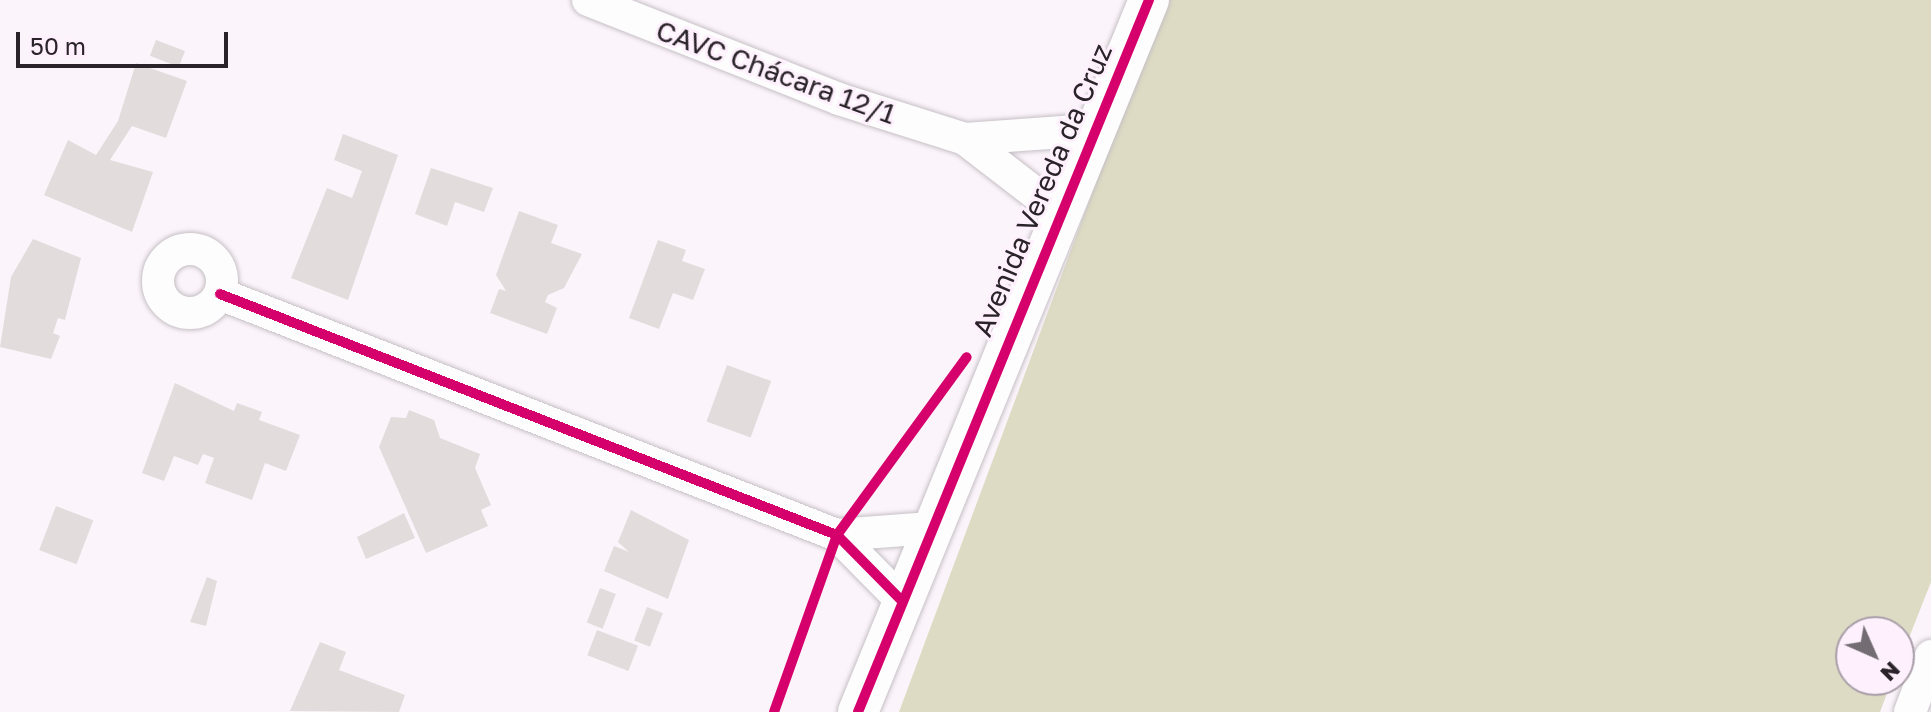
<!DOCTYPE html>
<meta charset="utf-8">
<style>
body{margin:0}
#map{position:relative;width:1931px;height:712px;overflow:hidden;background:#fbf4fa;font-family:"Golos Text",sans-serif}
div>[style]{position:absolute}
.green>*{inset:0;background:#dddbc3}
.building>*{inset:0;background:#e3dcdd;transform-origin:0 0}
.roads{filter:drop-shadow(0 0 2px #c6c0c5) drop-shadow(0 0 2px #c6c0c5)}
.minor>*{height:32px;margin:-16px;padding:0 16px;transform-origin:16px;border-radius:16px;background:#fefdfe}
.minor>.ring{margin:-16px;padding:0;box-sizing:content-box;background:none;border:32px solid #fefdfe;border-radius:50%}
.tertiary>*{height:40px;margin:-20px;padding:0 20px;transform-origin:20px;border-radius:20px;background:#fefdfe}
.cycleway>*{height:10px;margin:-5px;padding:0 5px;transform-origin:5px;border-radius:5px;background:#d6006c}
span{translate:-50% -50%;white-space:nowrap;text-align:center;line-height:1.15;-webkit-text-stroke:6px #fef1fd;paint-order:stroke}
.street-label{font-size:28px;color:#2a242a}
.north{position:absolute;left:1835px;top:616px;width:80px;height:80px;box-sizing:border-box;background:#fef1fd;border:2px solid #a99fa9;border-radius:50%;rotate:135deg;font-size:22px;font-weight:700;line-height:32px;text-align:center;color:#2a242a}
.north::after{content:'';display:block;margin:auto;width:28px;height:36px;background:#736d73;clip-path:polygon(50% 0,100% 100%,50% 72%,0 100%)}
.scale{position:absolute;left:16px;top:32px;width:212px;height:36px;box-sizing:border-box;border:4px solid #2a242a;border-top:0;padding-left:10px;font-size:24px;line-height:28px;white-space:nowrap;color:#2a242a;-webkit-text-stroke:6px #fef1fd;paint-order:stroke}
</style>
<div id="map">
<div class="green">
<div style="clip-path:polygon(1164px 0,1931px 0,1931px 582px,1899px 663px,1899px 632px,1851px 632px,1851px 680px,1892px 680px,1880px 712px,899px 712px)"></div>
</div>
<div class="building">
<div style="left:156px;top:40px;width:31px;height:17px;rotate:21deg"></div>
<div style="clip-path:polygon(136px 63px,187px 81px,166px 138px,132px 126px,110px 160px,153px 172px,132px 232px,44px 195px,68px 140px,96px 155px,118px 121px)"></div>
<div style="clip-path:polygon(343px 134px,398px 155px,348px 300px,291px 278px,327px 188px,352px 198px,362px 171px,334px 160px)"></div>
<div style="clip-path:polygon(431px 168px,493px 188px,484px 212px,455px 202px,447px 226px,415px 214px)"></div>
<div style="clip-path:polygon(519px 211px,558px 225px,551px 243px,582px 254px,564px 288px,548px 295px,545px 302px,557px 308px,547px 334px,490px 313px,499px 289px,506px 291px,496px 275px)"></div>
<div style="clip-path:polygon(33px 239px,81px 258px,65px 320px,58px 318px,53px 333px,60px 336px,51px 359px,0 347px,11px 277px)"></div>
<div style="clip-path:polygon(658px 240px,686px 250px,682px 261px,705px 269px,693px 300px,673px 293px,659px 329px,629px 318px)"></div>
<div style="left:727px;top:365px;width:47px;height:60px;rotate:20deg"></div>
<div style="clip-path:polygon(175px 383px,234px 411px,237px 403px,262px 412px,259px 420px,300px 435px,286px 471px,265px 463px,252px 500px,205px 483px,214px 458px,203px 454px,198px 465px,174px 456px,164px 481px,142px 473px)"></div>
<div style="clip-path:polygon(409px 410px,434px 420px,440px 438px,480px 454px,475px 468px,491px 505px,481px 510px,488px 526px,426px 553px,379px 447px,391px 417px,406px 418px)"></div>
<div style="left:56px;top:506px;width:40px;height:47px;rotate:21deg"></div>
<div style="clip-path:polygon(631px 510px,689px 540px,668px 599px,604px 571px,614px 546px,629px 552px,618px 542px)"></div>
<div style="clip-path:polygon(404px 513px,415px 538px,366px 559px,357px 537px)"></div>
<div style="clip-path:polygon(207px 577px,217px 581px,206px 626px,190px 622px)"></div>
<div style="left:600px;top:588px;width:17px;height:37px;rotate:21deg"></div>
<div style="left:647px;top:607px;width:17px;height:36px;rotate:21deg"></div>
<div style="left:597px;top:630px;width:44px;height:27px;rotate:21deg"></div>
<div style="clip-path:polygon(320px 642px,346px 652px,339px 670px,405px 695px,399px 712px,290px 711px)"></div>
</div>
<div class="roads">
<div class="minor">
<div style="left:588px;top:0;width:270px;rotate:21.5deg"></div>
<div style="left:839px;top:99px;width:132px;rotate:17.6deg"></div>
<div style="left:965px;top:139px;width:118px;rotate:37.7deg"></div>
<div style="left:965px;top:139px;width:126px;rotate:-4.1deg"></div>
<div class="ring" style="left:158px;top:249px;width:32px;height:32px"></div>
<div style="left:220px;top:294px;width:662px;rotate:21.34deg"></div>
<div style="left:837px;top:535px;width:93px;rotate:45.4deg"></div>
<div style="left:837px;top:535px;width:94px;rotate:-4.3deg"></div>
<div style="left:1910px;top:712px;width:60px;rotate:-69.4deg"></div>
</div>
<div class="tertiary">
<div style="left:858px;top:712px;width:769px;rotate:-67.77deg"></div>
</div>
</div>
<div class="cycleway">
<div style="left:220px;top:294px;width:662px;rotate:21.34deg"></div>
<div style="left:837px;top:535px;width:93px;rotate:45.4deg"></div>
<div style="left:774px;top:712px;width:188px;rotate:-70.4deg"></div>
<div style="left:837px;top:535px;width:220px;rotate:-53.9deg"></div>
<div style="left:858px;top:712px;width:769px;rotate:-67.77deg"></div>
</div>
<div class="street-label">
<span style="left:776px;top:72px;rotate:20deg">CAVC Chácara 12/1</span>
<span style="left:1042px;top:190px;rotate:-67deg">Avenida Vereda da Cruz</span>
</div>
<div class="north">N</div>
<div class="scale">50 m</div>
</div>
